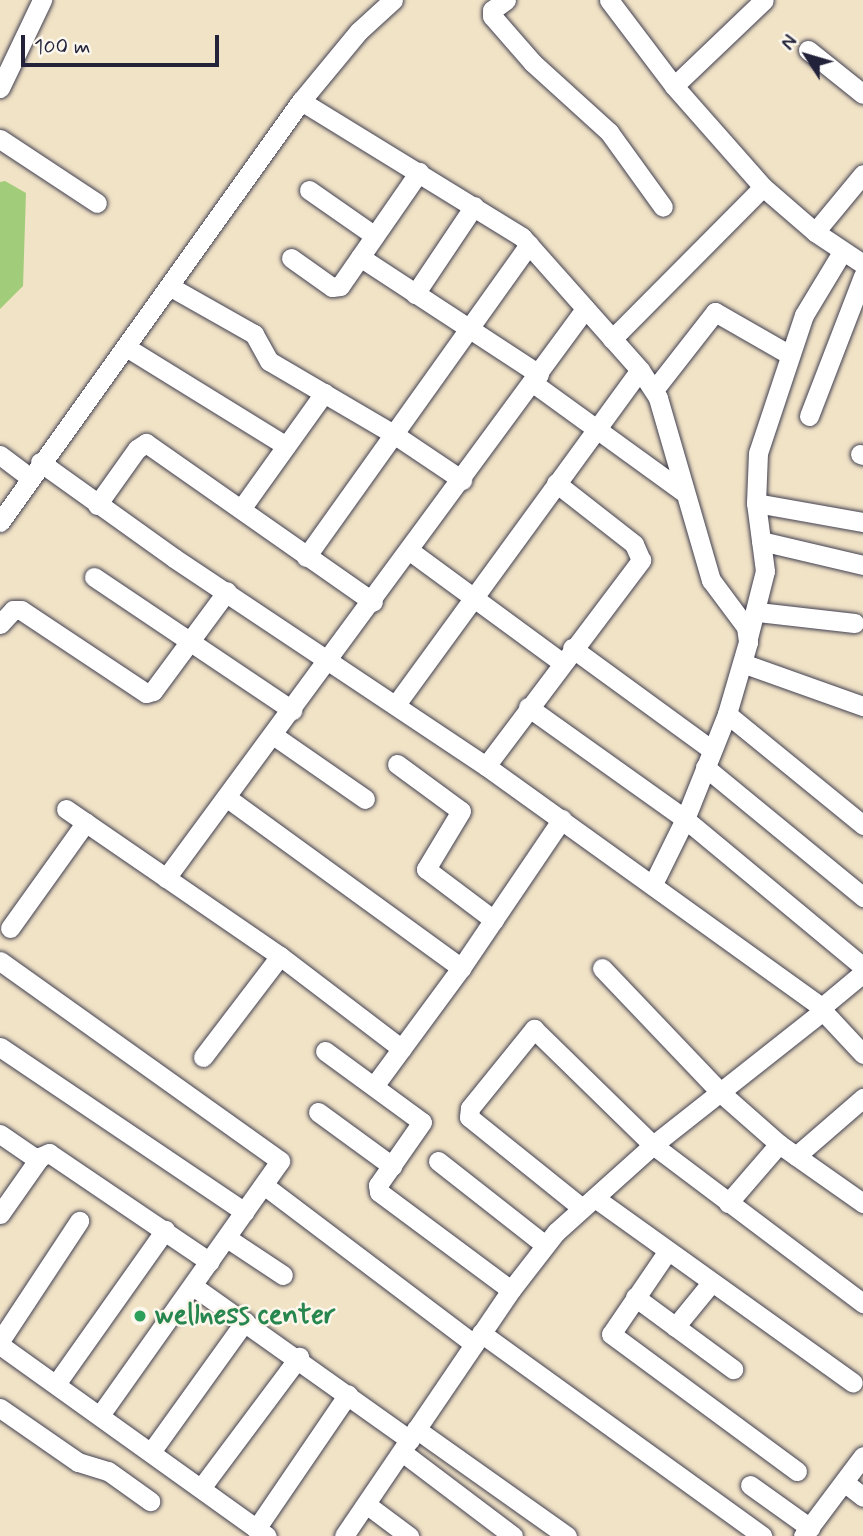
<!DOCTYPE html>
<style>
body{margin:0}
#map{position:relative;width:863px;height:1536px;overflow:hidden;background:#f1e3c6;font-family:Mynerve,sans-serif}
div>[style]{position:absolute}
.green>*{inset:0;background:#a1cc79}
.roads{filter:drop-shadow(0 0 2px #413f50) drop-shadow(0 0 2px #413f50)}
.minor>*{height:19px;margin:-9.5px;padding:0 9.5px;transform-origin:9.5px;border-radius:9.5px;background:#fff}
.dots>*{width:19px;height:19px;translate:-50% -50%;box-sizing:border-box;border:4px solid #fbf7ec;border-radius:50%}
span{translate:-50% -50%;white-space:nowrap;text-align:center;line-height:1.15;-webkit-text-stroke:5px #fbf7ec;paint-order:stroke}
.leisure-label{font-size:28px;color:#27864d;font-weight:700}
.left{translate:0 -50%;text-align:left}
.north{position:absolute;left:772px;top:21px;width:70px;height:70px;-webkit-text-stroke:5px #fbf7ec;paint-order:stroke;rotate:307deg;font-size:19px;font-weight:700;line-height:28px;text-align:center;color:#22223b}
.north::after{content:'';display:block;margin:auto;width:24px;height:32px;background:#22223b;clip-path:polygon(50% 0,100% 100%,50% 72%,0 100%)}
.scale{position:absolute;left:21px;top:35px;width:198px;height:32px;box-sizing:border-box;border:4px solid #22223b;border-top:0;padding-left:9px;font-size:21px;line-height:24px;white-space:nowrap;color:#22223b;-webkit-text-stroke:5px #fbf7ec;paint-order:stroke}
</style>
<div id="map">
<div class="green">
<div style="clip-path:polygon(5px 181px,26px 193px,23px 286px,0 309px,0 182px)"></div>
</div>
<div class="roads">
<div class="minor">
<div style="left:506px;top:0;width:17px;rotate:144deg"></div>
<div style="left:492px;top:10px;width:6px;rotate:90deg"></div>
<div style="left:492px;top:16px;width:62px;rotate:48.9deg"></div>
<div style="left:533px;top:63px;width:103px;rotate:42.2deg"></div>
<div style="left:609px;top:132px;width:92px;rotate:54.2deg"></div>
<div style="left:609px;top:0;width:108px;rotate:52.9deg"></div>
<div style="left:674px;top:86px;width:135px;rotate:48.6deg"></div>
<div style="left:763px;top:187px;width:69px;rotate:40.9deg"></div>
<div style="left:815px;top:232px;width:58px;rotate:33.7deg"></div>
<div style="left:808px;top:50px;width:70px;rotate:38.7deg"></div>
<div style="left:674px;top:86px;width:124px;rotate:-43.7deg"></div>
<div style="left:0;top:88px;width:98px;rotate:-64.5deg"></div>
<div style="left:301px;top:101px;width:259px;rotate:31.6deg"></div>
<div style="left:522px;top:237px;width:178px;rotate:48.4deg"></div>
<div style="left:640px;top:370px;width:33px;rotate:57deg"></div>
<div style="left:658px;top:398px;width:190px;rotate:73.8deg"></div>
<div style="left:711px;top:580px;width:59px;rotate:53.3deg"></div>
<div style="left:746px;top:627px;width:15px;rotate:82deg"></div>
<div style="left:748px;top:642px;width:75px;rotate:106.3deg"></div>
<div style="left:727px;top:714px;width:113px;rotate:111.8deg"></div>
<div style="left:685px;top:819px;width:72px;rotate:116.2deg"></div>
<div style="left:0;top:139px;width:116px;rotate:33.4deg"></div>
<div style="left:309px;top:190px;width:80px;rotate:34.9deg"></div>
<div style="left:815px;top:232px;width:75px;rotate:-50.4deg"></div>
<div style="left:360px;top:257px;width:214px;rotate:33.2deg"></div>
<div style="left:291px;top:258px;width:50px;rotate:35.3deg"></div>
<div style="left:332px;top:287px;width:8px;rotate:-7deg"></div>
<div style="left:340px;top:286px;width:139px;rotate:-55.3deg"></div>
<div style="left:169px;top:286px;width:98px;rotate:29.5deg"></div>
<div style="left:254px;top:334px;width:31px;rotate:61deg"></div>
<div style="left:269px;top:361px;width:146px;rotate:30.4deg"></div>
<div style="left:395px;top:435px;width:81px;rotate:33.9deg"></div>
<div style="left:415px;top:294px;width:106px;rotate:-56.2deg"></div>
<div style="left:612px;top:339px;width:214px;rotate:-45.2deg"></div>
<div style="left:126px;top:347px;width:188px;rotate:31.7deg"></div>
<div style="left:533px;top:383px;width:184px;rotate:35.9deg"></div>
<div style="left:654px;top:390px;width:99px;rotate:-52deg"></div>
<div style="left:715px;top:312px;width:86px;rotate:29.8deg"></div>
<div style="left:809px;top:416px;width:150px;rotate:-68.9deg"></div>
<div style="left:860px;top:454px;width:3px;rotate:18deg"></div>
<div style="left:0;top:455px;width:38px;rotate:37deg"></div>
<div style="left:40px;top:462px;width:165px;rotate:35.6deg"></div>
<div style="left:174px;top:558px;width:375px;rotate:33.7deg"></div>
<div style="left:486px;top:766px;width:413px;rotate:35.7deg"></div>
<div style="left:822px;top:1007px;width:8px;rotate:113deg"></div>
<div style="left:819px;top:1014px;width:211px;rotate:141.7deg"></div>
<div style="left:653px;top:1145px;width:130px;rotate:138.1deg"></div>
<div style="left:556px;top:1232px;width:73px;rotate:127.8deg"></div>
<div style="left:511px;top:1290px;width:297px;rotate:124.2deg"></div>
<div style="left:756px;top:503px;width:109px;rotate:10.1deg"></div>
<div style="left:97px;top:505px;width:69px;rotate:-54.5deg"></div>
<div style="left:137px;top:449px;width:11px;rotate:-34deg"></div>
<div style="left:146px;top:443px;width:277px;rotate:35deg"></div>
<div style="left:241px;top:509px;width:143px;rotate:-54.4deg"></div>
<div style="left:0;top:522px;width:518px;rotate:-54.44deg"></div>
<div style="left:301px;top:101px;width:91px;rotate:-50.4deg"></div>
<div style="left:359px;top:31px;width:46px;rotate:-42.4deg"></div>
<div style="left:761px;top:541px;width:105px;rotate:13.2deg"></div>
<div style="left:410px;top:551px;width:187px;rotate:36.3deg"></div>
<div style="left:306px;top:557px;width:384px;rotate:-54.5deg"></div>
<div style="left:94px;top:577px;width:239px;rotate:33.9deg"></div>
<div style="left:758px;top:612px;width:97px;rotate:6.5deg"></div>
<div style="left:0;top:624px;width:19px;rotate:-47deg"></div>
<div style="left:13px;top:610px;width:8px"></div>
<div style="left:21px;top:610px;width:150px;rotate:33.6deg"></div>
<div style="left:146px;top:693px;width:7px;rotate:-16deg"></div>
<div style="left:153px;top:691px;width:124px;rotate:-53.5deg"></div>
<div style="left:748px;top:638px;width:69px;rotate:-75.8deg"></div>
<div style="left:765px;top:571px;width:69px;rotate:-97.5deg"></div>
<div style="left:756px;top:503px;width:50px;rotate:-87.7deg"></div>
<div style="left:758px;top:453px;width:145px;rotate:-71.6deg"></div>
<div style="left:804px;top:315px;width:74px;rotate:-58.9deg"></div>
<div style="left:572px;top:648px;width:173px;rotate:36.1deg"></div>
<div style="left:745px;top:664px;width:125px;rotate:19.6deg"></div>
<div style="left:397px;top:703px;width:412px;rotate:-53.9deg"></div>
<div style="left:528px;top:707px;width:193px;rotate:35.5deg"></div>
<div style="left:685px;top:819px;width:231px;rotate:39.7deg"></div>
<div style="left:727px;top:714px;width:176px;rotate:39.2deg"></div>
<div style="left:273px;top:735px;width:112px;rotate:34.8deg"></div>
<div style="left:397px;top:764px;width:79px;rotate:36.3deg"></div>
<div style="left:461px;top:811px;width:68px;rotate:121.1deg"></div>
<div style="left:426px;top:869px;width:85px;rotate:36.9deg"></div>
<div style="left:486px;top:766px;width:258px;rotate:-53deg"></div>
<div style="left:641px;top:560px;width:17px;rotate:-114deg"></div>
<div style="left:634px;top:544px;width:99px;rotate:-142deg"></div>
<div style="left:705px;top:767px;width:205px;rotate:39.4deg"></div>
<div style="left:226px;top:797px;width:291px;rotate:36deg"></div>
<div style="left:66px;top:809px;width:260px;rotate:34.5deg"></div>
<div style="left:280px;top:956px;width:153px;rotate:37.3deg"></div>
<div style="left:166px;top:878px;width:707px;rotate:-53.63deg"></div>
<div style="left:10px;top:928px;width:130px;rotate:-54.4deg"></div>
<div style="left:0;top:961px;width:344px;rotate:35.5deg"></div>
<div style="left:280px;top:1161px;width:311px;rotate:125.3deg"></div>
<div style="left:602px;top:968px;width:173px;rotate:46.4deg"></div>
<div style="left:721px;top:1093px;width:77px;rotate:41.3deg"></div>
<div style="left:779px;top:1144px;width:103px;rotate:35.1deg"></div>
<div style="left:822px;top:1007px;width:53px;rotate:-39.7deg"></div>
<div style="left:822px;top:1010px;width:60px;rotate:47deg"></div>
<div style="left:0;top:1047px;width:295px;rotate:34deg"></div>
<div style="left:325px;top:1051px;width:120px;rotate:36.2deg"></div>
<div style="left:422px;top:1122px;width:77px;rotate:124.9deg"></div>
<div style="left:378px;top:1185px;width:7px;rotate:82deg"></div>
<div style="left:379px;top:1192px;width:164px;rotate:36.6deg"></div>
<div style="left:203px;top:1057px;width:127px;rotate:-52.7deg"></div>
<div style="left:374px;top:1086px;width:147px;rotate:-53.6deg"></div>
<div style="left:461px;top:968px;width:180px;rotate:-55.9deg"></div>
<div style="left:318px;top:1112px;width:92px;rotate:36.1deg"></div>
<div style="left:0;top:1134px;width:46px;rotate:34.4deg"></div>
<div style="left:796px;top:1156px;width:89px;rotate:-40.9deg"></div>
<div style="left:438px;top:1161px;width:136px;rotate:38.1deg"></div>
<div style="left:265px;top:1186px;width:262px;rotate:37.1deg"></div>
<div style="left:595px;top:1198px;width:317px;rotate:35.6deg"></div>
<div style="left:728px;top:1203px;width:78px;rotate:-49.2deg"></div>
<div style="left:582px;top:1208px;width:145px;rotate:-141.2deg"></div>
<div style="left:469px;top:1117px;width:9px;rotate:-84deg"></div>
<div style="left:470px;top:1108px;width:102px;rotate:-51deg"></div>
<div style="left:534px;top:1029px;width:166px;rotate:44.3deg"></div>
<div style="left:653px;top:1145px;width:263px;rotate:37deg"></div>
<div style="left:0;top:1214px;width:70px;rotate:-54.9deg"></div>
<div style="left:40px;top:1157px;width:10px;rotate:-24deg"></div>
<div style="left:49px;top:1153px;width:194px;rotate:34.1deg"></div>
<div style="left:227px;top:1238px;width:67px;rotate:33.5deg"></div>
<div style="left:667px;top:1252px;width:99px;rotate:124.3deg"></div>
<div style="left:611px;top:1334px;width:231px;rotate:36.4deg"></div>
<div style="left:193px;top:1286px;width:266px;rotate:35.4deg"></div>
<div style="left:635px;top:1297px;width:122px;rotate:36.3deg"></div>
<div style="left:675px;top:1327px;width:57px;rotate:-50.7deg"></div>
<div style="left:481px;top:1333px;width:347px;rotate:35.8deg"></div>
<div style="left:0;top:1341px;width:144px;rotate:-56.6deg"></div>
<div style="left:0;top:1345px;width:328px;rotate:35.6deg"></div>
<div style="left:56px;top:1384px;width:189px;rotate:-54.7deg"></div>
<div style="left:0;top:1408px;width:95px;rotate:34.7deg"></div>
<div style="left:78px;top:1462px;width:31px;rotate:17deg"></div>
<div style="left:108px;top:1471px;width:52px;rotate:35.5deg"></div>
<div style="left:416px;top:1429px;width:185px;rotate:35.3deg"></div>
<div style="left:151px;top:1452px;width:161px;rotate:-54.3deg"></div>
<div style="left:402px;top:1452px;width:139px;rotate:37.1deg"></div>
<div style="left:844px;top:1482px;width:24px;rotate:38deg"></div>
<div style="left:750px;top:1485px;width:74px;rotate:35.6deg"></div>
<div style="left:201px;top:1488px;width:164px;rotate:-53.2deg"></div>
<div style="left:366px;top:1504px;width:54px;rotate:36.7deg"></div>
<div style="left:256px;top:1529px;width:163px;rotate:-55.7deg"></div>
<div style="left:803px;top:1536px;width:100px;rotate:-53.1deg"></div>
</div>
</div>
<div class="dots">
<div style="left:140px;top:1316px;background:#2e9e5b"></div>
</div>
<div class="leisure-label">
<span class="left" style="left:154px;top:1316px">wellness center</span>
</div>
<div class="north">N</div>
<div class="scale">100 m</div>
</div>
